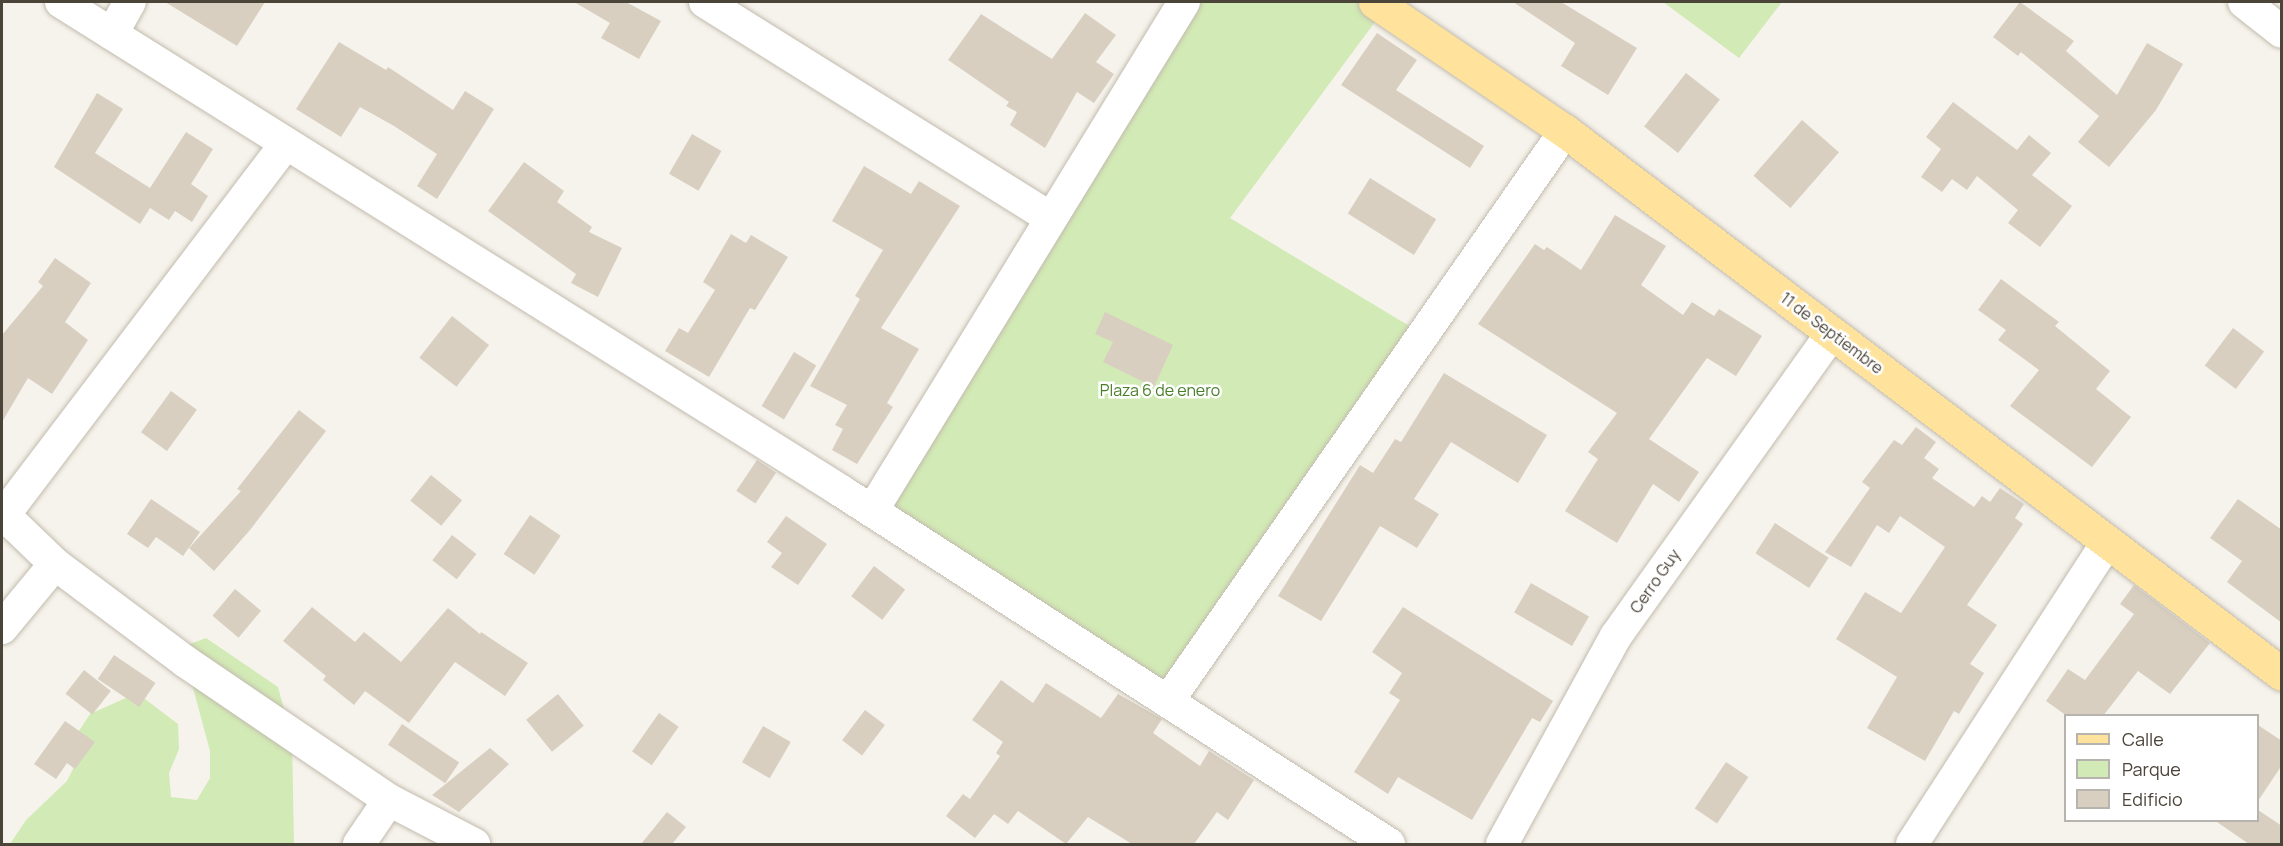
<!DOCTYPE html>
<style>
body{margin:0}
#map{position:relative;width:2283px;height:846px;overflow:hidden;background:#f6f3ec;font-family:Manrope,sans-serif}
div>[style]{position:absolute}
.green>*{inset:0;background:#d2eab5}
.building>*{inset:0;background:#d8cfc1;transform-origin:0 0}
.roads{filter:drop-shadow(0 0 2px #c2bbae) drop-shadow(0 0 2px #c2bbae)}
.minor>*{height:32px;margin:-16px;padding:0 16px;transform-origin:16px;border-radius:16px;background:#fff}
.major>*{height:33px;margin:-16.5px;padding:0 16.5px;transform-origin:16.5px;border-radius:16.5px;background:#ffe39c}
span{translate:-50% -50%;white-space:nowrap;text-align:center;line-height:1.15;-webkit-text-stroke:5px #fff;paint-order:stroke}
.street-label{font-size:16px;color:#4b4439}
.park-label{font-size:16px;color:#4a7f2a}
.frame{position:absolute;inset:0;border:3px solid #4b4439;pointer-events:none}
.legend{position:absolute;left:2064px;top:714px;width:195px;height:108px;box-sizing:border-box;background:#fff;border:2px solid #b7b4b0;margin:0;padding:8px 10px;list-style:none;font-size:18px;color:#4b4439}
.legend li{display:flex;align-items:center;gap:12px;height:30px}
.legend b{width:30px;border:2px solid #b7b4b0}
</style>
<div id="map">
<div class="green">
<div style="clip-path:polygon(1184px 2px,1375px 2px,1386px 7px,1230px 218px,1421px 333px,1168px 701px,872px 511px)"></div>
<div style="clip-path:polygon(1663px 2px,1782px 2px,1739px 58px)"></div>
<div style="clip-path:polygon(206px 638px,278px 687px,292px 739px,294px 844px,10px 844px,26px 820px,67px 781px,78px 759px,75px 737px,90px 714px,137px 693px,178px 724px,179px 749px,169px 773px,171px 797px,197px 800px,210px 778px,210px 751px,182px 647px)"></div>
</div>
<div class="building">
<div style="clip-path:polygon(165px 2px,265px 2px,237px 46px)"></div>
<div style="clip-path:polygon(574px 2px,626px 2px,661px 21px,639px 59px,601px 38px,610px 23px)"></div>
<div style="clip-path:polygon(1513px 2px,1561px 2px,1637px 48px,1608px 95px,1561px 66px,1575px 43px)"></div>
<div style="clip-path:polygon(2020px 2px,2074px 41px,2066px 51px,2117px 95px,2147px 43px,2183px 64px,2156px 110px,2109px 167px,2078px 142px,2099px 116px,2021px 52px,2018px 56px,1993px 37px)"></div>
<div style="clip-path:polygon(1085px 13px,1116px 35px,1096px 62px,1114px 74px,1094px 103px,1077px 92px,1045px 148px,1010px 125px,1017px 112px,1006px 106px,1009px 102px,948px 60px,981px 14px,1052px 59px)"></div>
<div style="clip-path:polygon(1377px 33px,1417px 60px,1396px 90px,1484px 146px,1470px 168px,1341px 85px)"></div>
<div style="clip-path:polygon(339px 42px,386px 70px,388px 67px,453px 110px,465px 91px,494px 109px,437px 199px,417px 186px,437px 154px,394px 126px,360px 107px,341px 137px,296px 109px)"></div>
<div style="left:1686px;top:73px;width:43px;height:68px;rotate:38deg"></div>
<div style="clip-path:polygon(97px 93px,123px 109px,95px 153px,150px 188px,186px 132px,213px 149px,191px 184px,208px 196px,192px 222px,175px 211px,169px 220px,150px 208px,140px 224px,54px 167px)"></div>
<div style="clip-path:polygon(1953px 102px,2017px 150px,2029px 135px,2051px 153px,2032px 175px,2072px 206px,2040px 247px,2008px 223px,2018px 210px,1977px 176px,1967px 190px,1952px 179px,1942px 192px,1921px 177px,1941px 149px,1926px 137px)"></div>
<div style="left:1802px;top:120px;width:49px;height:74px;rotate:41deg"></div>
<div style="left:692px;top:134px;width:34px;height:46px;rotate:30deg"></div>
<div style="clip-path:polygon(524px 162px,564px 191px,557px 202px,592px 227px,589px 232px,622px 248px,598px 297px,571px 283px,576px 274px,488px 211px)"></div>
<div style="clip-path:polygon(864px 166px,911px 194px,919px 181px,960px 206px,881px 328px,919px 349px,887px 403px,893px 407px,857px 464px,832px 450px,843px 429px,835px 425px,847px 405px,810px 386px,860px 299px,855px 296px,883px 250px,832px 221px)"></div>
<div style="left:1370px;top:178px;width:78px;height:42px;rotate:32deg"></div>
<div style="clip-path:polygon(1615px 215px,1666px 246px,1641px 285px,1683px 315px,1692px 302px,1714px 316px,1719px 309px,1762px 336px,1736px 376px,1707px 358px,1649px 439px,1699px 472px,1679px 502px,1653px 484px,1617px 543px,1565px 511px,1598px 459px,1588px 452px,1617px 413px,1478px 324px,1535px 244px,1544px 250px,1547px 247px,1581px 270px)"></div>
<div style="clip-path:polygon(731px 234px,746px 243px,751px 235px,788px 257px,755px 310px,750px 308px,709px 377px,665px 351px,679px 328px,688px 333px,715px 290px,703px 282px)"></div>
<div style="clip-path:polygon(55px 258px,91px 283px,65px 322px,88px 340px,52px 394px,28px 378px,2px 422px,2px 335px,43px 286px,38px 282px)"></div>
<div style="clip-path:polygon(2001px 279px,2059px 322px,2055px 326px,2110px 371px,2096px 389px,2131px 417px,2092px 467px,2010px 406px,2039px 370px,1998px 340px,2006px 330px,1978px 310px)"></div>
<div style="clip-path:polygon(1105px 312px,1173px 345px,1154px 387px,1103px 362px,1113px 342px,1095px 334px)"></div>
<div style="left:452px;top:316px;width:47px;height:53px;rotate:38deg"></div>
<div style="left:2233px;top:328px;width:39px;height:47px;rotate:37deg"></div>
<div style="left:794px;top:352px;width:26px;height:63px;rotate:31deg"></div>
<div style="clip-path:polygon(1444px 373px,1547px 435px,1518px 483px,1451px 442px,1414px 499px,1439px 514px,1417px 548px,1380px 526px,1321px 621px,1278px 596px,1360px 465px,1373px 473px,1395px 439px,1401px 442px)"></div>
<div style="left:171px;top:391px;width:32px;height:51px;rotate:36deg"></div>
<div style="clip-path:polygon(299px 410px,326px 431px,250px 530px,214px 571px,189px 548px,241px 491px,237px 489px)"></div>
<div style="clip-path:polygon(1916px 427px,1936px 442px,1924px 458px,1939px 469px,1932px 478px,1974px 507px,1982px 496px,1990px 502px,2000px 488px,2024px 504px,2015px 518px,2023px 524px,1967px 605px,1997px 625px,1970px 664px,1984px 673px,1959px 714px,1954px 711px,1925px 761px,1867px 728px,1897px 677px,1836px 639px,1865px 592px,1901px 613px,1945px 547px,1900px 516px,1889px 533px,1877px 525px,1851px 567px,1825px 552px,1870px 488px,1862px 482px,1894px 440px,1902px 445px)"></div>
<div style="left:757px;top:460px;width:23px;height:37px;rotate:34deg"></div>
<div style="left:431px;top:475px;width:40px;height:33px;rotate:39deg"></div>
<div style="clip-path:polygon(151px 499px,200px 532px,183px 556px,156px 537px,148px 548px,127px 534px)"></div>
<div style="clip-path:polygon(2238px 499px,2282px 530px,2282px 623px,2227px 582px,2242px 561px,2210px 538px)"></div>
<div style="left:530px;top:515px;width:37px;height:47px;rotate:34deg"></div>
<div style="clip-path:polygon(786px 516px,827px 544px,798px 585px,771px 567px,782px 553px,767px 542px)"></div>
<div style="left:1775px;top:523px;width:64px;height:36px;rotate:33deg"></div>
<div style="left:452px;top:535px;width:31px;height:32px;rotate:38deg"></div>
<div style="left:874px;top:566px;width:39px;height:38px;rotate:37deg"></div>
<div style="left:1531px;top:583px;width:67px;height:34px;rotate:30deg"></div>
<div style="clip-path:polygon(2134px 585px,2210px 643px,2170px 694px,2138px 671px,2103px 716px,2067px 716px,2046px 701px,2068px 669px,2085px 680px,2134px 614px,2120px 604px)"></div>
<div style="left:235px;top:589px;width:34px;height:35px;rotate:40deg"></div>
<div style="clip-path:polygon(312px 607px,355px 642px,364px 632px,401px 662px,448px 608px,480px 634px,481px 632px,528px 663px,505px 696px,455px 662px,409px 723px,365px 691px,354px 705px,323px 680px,326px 676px,283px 641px)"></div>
<div style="clip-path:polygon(1403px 607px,1553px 701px,1540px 722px,1532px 718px,1472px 820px,1398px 777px,1388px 794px,1354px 772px,1400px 700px,1389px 693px,1402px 673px,1372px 652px)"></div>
<div style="left:114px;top:655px;width:50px;height:29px;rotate:34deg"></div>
<div style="left:84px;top:670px;width:34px;height:30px;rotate:38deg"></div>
<div style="clip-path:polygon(1001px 680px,1033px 703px,1046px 683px,1101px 718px,1118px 694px,1162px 719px,1153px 733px,1200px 766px,1209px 751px,1254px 780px,1228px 820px,1217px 812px,1194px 844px,1132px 844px,1088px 817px,1066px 844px,1018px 811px,1008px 824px,994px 814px,975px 838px,946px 816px,963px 794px,970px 799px,1000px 756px,996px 753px,1003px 742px,972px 720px)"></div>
<div style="left:558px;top:694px;width:41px;height:41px;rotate:51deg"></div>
<div style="left:865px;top:710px;width:25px;height:38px;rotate:37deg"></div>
<div style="left:659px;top:713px;width:24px;height:47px;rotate:35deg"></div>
<div style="clip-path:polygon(65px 721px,95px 742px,75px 769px,67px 763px,56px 779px,34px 764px)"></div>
<div style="left:402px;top:724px;width:69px;height:25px;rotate:34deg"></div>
<div style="clip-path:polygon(2258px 725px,2282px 741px,2282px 765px,2258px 801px)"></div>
<div style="left:763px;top:726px;width:32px;height:42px;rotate:30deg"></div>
<div style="clip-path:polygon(490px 748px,509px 764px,459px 812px,432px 795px)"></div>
<div style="left:1726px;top:762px;width:27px;height:56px;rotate:34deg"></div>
<div style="clip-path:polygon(2258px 810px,2282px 826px,2282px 844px,2249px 844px,2214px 820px,2258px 820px)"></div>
<div style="clip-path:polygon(667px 812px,686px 827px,672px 844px,641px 844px)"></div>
</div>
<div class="roads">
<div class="minor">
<div style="left:61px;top:2px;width:921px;rotate:32.08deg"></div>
<div style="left:841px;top:491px;width:652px;rotate:32.79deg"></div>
<div style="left:705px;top:2px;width:408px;rotate:32deg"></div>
<div style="left:2244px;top:2px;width:48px;rotate:38.3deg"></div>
<div style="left:112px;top:34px;width:37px;rotate:-61deg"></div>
<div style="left:872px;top:511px;width:597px;rotate:-58.49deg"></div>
<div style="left:2px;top:513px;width:74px;rotate:43.9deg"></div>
<div style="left:55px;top:564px;width:164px;rotate:36.8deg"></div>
<div style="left:186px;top:662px;width:245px;rotate:34.2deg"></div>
<div style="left:389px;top:800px;width:96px;rotate:27.4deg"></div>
<div style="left:4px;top:515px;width:466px;rotate:-52.8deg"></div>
<div style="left:2px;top:628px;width:83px;rotate:-50.4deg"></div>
<div style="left:1168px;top:701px;width:695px;rotate:-55.14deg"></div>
<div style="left:359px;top:844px;width:53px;rotate:-55.7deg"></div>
<div style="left:1502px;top:844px;width:237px;rotate:-61.3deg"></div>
<div style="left:1616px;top:636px;width:372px;rotate:-54.5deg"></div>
<div style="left:1912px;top:844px;width:359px;rotate:-57.1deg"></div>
</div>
<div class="major">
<div style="left:1375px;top:2px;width:230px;rotate:34.2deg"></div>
<div style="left:1565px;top:131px;width:899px;rotate:37.14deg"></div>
</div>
</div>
<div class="street-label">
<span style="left:1832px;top:333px;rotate:37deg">11 de Septiembre</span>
<span style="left:1655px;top:581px;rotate:-55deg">Cerro Guy</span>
</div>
<div class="park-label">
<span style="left:1160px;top:390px">Plaza 6 de enero</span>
</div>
<div class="frame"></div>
<ul class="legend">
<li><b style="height:8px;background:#ffe39c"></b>Calle</li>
<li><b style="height:16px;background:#d2eab5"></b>Parque</li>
<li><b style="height:16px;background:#d8cfc1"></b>Edificio</li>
</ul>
</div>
